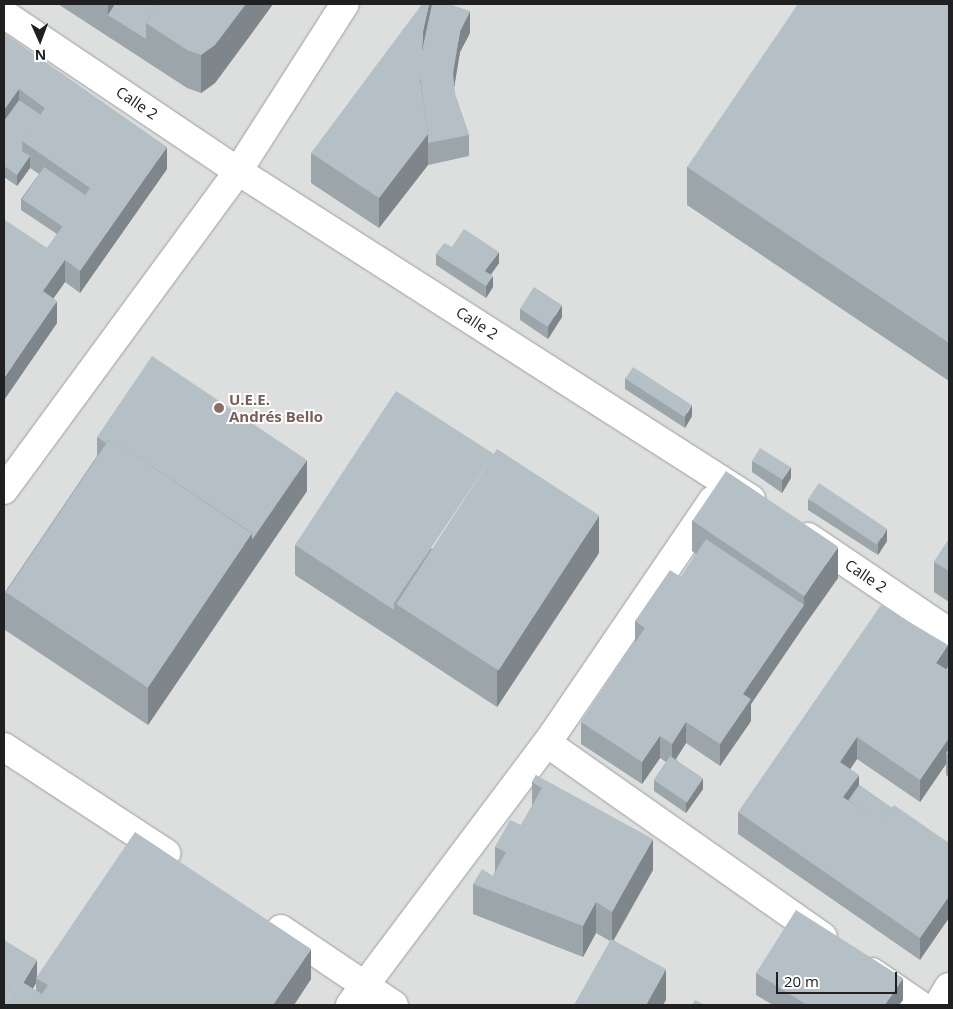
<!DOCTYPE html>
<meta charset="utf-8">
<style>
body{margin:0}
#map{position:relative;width:953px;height:1009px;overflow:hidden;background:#e5ebf1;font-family:"Open Sans",sans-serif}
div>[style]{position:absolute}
.residential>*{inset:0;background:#dddede;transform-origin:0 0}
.roads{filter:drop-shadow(0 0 1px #9d9d9d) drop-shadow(0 0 1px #9d9d9d)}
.minor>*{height:28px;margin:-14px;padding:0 14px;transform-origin:14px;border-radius:14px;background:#fff}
.wall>*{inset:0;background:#9ba5aa}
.shaded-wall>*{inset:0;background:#7e868b}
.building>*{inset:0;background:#b4c0c6;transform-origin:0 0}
.dots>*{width:14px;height:14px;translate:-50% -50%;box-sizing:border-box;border:2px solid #fff;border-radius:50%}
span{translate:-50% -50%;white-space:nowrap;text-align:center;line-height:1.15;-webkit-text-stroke:4px #fff;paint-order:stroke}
.street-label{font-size:15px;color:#202020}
.education-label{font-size:15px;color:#785e54;font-weight:700}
.left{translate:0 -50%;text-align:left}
.frame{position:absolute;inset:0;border:5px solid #202020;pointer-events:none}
.north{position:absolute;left:15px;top:15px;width:50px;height:50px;-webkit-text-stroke:4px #fff;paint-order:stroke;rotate:178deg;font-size:14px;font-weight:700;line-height:20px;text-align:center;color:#202020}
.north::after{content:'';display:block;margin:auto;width:18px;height:22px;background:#202020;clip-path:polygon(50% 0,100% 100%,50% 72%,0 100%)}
.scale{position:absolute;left:776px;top:972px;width:121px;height:22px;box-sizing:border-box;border:2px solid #202020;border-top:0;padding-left:6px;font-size:15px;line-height:18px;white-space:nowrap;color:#202020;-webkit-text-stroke:4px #fff;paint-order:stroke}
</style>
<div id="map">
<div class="residential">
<div style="left:4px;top:4px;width:945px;height:1001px"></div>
</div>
<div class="roads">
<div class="minor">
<div style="left:4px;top:14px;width:282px;rotate:33.9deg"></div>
<div style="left:238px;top:171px;width:609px;rotate:32.59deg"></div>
<div style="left:4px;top:490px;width:396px;rotate:-53.7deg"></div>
<div style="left:238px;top:171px;width:198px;rotate:-57.4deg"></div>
<div style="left:808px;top:537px;width:170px;rotate:34deg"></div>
<div style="left:547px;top:743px;width:337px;rotate:35.1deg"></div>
<div style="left:4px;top:747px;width:194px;rotate:33.2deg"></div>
<div style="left:281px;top:929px;width:136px;rotate:33.9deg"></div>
<div style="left:872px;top:972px;width:58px;rotate:34.5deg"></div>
<div style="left:350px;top:1005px;width:328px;rotate:-53.1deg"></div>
<div style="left:547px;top:743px;width:294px;rotate:-55.7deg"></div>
<div style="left:938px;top:1005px;width:21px;rotate:-59deg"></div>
</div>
</div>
<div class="wall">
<div style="clip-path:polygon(58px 4px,273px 4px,215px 83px,201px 93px,187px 88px)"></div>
<div style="clip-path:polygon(949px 4px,949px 381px,687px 205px,687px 167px)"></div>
<div style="clip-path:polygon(4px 33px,167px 169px,80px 293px,65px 282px,53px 299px,57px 323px,4px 400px,47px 248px,57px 234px,21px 210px,21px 199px,39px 174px,30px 168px,17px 186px,4px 177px)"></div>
<div style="clip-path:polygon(470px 33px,460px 52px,454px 88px,455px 94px,469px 135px,469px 156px,428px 165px,379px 228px,311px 183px,311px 153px)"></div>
<div style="clip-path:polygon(452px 247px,499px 263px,491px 275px,493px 287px,486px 298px,436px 265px,436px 254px)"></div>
<div style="clip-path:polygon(520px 309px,562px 317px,548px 339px,520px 320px)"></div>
<div style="clip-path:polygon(625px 378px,692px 416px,685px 428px,625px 389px)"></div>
<div style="clip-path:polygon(97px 437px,307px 491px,148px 725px,5px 630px,5px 592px,97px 456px)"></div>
<div style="clip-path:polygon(752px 461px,791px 478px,782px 493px,752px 472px)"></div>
<div style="clip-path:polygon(808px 499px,887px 541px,878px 555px,808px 510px)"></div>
<div style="clip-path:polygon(692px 520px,838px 578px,804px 626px,751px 704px,751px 721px,720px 766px,686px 743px,676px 759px,703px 789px,686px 813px,654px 791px,654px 780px,666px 762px,660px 758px,642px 784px,581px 744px,581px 722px,635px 642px,635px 621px,681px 577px,696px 554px,692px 551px)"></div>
<div style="clip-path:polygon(949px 539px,949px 602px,934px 592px,934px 562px)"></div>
<div style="clip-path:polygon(295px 545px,599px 553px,497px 707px,295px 575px)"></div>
<div style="clip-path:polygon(948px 667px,946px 669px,949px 671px,949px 777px,946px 775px,946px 764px,920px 802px,857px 759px,850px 769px,859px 785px,892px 808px,949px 843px,920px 960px,738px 834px,738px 812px)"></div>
<div style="clip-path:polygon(536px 775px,653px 870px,614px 940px,666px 1000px,610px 941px,596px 933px,583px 957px,473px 914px,473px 884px,493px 876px,495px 871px,495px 847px,521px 825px,532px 806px,532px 782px)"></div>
<div style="clip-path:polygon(756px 973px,903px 1000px,899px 1005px,773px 1005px,756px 995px)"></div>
<div style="clip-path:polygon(evenodd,37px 976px,311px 979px,294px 1005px,4px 1005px,37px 976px,36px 983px,36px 991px,33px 989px,36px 983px)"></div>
</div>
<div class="shaded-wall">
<div style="clip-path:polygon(109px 4px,130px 4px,108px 15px,108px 6px)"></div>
<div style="clip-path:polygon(246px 4px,252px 4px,252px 33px,215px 83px,201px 93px,201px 55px)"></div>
<div style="clip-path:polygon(252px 4px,273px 4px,252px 33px)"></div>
<div style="clip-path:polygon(429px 4px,433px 4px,420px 89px,423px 31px)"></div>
<div style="clip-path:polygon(470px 11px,470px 33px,460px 52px,453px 94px,453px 73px,460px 31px)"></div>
<div style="clip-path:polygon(19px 89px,19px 111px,5px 129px,4px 128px,4px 110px)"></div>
<div style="clip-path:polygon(428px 134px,428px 165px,379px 228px,379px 198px)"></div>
<div style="clip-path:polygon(167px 147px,167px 169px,80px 293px,80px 271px)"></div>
<div style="clip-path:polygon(30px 156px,30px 168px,17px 186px,17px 175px)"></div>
<div style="clip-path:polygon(499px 252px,499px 263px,485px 282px,485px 271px)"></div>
<div style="clip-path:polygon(65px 260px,65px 282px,43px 313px,43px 291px)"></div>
<div style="clip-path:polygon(493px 276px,493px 287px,486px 298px,486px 286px)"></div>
<div style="clip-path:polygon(57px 301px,57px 323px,4px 400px,4px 378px)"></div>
<div style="clip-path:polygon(562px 305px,562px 317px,548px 339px,548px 327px)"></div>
<div style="clip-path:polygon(692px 405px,692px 416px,685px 428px,685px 417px)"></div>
<div style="clip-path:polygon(307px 460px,307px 491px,148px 725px,148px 687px,252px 533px)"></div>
<div style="clip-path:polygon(791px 467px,791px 478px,782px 493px,782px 481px)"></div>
<div style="clip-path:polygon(599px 516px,599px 553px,497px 707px,497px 669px)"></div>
<div style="clip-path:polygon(887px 529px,887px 541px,878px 555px,878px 544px)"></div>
<div style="clip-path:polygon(838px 547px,838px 578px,804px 626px,751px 704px,751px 721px,720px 766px,720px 744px,743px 694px,804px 605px,804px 596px)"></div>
<div style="clip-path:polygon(948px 645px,948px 667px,936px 684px,936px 663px)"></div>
<div style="clip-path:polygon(686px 722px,686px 743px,672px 765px,672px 744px)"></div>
<div style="clip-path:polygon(660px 736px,660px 758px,642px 784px,642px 762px)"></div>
<div style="clip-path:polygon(857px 737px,857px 759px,840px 784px,840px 762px)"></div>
<div style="clip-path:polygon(949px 738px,949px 755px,946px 753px,946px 764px,920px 802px,920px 780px)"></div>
<div style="clip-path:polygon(859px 775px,859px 797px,849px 811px,843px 797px)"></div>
<div style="clip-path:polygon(703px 778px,703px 789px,686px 813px,686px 802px)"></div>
<div style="clip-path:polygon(653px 839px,653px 870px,612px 942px,612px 912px)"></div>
<div style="clip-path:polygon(949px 896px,949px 918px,920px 960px,920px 938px)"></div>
<div style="clip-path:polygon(596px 902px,596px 933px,583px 957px,583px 926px)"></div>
<div style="clip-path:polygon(311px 949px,311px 979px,294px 1005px,273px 1005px)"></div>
<div style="clip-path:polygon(37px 960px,37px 978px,36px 978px,36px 983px,23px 1005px,10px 1005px)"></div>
<div style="clip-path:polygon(666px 969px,666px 1000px,663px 1005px,646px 1005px)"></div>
<div style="clip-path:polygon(903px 978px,903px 1000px,899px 1005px,885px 1005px)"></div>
</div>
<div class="building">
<div style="clip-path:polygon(115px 4px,158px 4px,146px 23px,146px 39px,108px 15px)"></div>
<div style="clip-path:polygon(158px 4px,246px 4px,215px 45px,201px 55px,187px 50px,146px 23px)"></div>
<div style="clip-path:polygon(422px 4px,429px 4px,423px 31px,420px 80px,428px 134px,379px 198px,311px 153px)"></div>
<div style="clip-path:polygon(432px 4px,449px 4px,470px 11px,460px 31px,453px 73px,455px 94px,469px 135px,428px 143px,428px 134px,420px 77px,421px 56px)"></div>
<div style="clip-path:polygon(798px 4px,949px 4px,949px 343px,687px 167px)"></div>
<div style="clip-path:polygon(4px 33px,167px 147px,80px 271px,65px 260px,43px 291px,57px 301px,4px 378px,4px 222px,5px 220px,47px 248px,90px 188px,22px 141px,45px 108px,19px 89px,4px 110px)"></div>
<div style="clip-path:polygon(19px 100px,41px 115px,22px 141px,22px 151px,30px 156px,17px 175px,4px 166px,4px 131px,5px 129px,4px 128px,4px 121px)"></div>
<div style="left:44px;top:167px;width:50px;height:39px;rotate:34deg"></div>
<div style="clip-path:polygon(464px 229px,499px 252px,485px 271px,493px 276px,486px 286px,436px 254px,444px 243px,452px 247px)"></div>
<div style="left:534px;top:287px;width:33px;height:26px;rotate:33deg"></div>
<div style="clip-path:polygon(152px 356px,307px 460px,252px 540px,252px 533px,110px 438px,106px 443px,97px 437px)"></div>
<div style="left:633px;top:367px;width:70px;height:14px;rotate:33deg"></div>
<div style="clip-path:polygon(396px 391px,494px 454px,394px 603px,394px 610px,295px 545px)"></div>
<div style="left:110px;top:438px;width:171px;height:186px;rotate:34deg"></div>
<div style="left:760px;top:448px;width:36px;height:15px;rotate:32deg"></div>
<div style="left:497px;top:449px;width:122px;height:185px;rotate:33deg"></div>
<div style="left:726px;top:471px;width:135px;height:60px;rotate:34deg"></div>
<div style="left:819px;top:483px;width:82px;height:19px;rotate:34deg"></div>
<div style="clip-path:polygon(706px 539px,804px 605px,743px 694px,751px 699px,720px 744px,686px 722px,672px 744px,660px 736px,642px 762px,581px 722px,645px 628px,635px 621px,670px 570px,681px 577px)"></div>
<div style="clip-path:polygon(949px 539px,949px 571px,934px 562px)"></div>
<div style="clip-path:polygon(881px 605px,948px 645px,936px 663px,949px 671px,949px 738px,920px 780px,857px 737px,840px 762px,859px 775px,843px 797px,881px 823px,894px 805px,949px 843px,949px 896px,920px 938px,738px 812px)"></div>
<div style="clip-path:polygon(949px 749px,949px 755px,946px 753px)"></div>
<div style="left:670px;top:756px;width:40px;height:29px;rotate:34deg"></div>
<div style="clip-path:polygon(536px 775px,653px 839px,612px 912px,596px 902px,583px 926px,473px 884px,482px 869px,493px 876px,506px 852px,495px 847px,510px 820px,521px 825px,542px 788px,532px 782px)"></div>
<div style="left:859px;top:785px;width:40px;height:19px;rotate:35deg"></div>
<div style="clip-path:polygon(135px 832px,311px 949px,273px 1005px,5px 1005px,19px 980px,42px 994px,48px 985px,36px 978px)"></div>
<div style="clip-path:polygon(796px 910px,903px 978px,885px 1005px,807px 1005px,756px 973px)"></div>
<div style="clip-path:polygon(611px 939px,666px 969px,646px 1005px,574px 1005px)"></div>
<div style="clip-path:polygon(4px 940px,37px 960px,23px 983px,19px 980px,5px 1005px,4px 1005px)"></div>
<div style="clip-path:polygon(695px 1000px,705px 1005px,692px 1005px)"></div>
</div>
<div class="dots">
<div style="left:219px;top:408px;background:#8d6e63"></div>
</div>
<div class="street-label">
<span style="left:137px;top:103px;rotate:34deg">Calle 2</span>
<span style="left:477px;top:323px;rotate:33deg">Calle 2</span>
<span style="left:866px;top:576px;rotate:34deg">Calle 2</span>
</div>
<div class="education-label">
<span class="left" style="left:229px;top:408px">U.E.E.<br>Andrés Bello</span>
</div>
<div class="frame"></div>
<div class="north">N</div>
<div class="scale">20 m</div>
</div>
